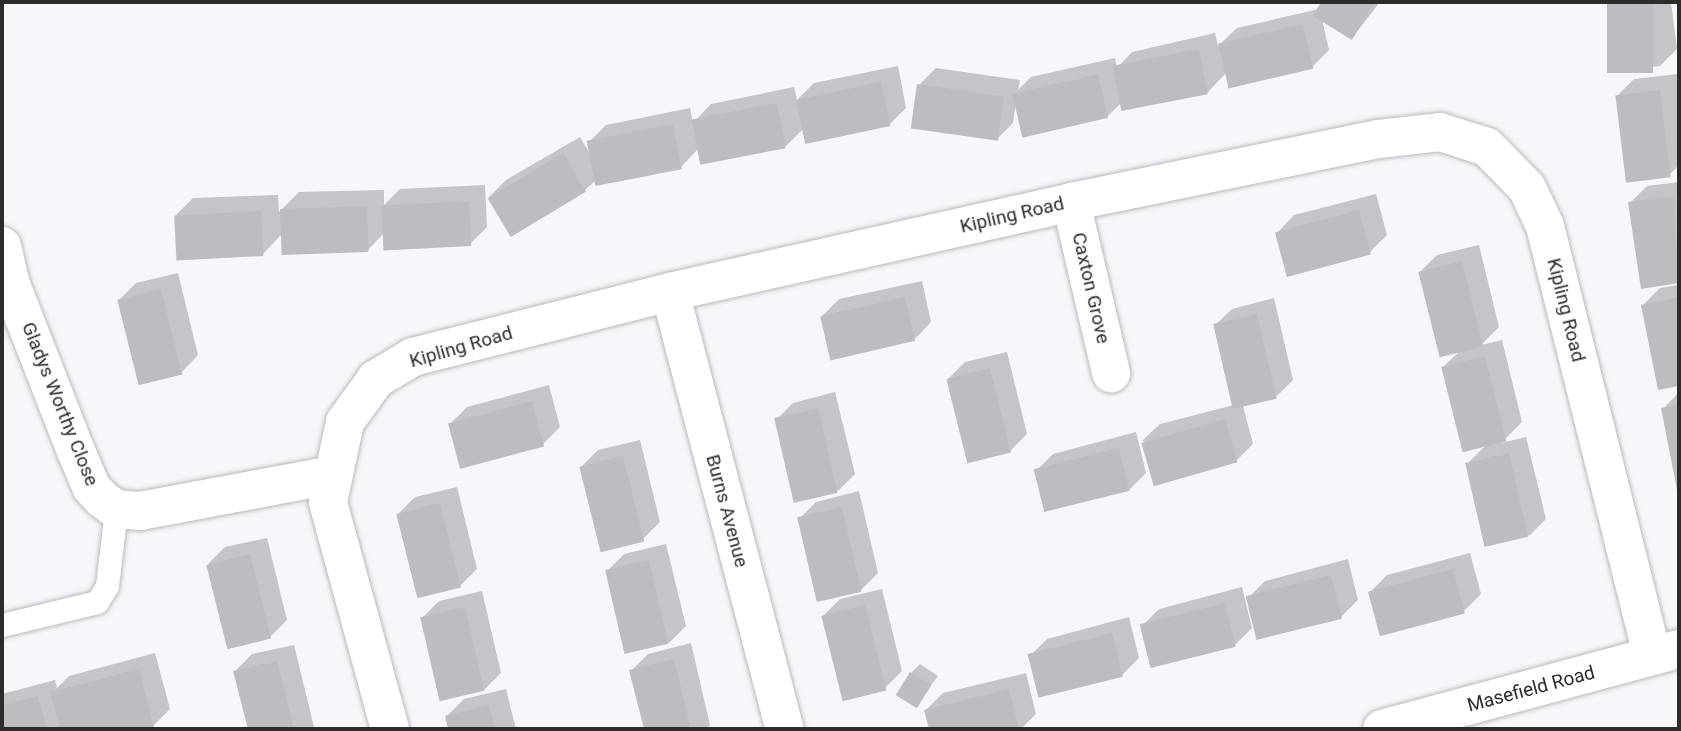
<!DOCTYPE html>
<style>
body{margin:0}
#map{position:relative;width:1681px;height:731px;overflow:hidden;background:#f8f6fa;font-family:Roboto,sans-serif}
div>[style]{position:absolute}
.shadow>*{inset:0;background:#0003}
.building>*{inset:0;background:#bdbdc1;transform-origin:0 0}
.roads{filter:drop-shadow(0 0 2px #bab9bc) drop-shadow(0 0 2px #bab9bc)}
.service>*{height:23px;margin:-11.5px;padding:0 11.5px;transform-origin:11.5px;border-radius:11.5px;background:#fff}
.minor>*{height:38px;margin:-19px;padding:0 19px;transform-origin:19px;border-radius:19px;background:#fff}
span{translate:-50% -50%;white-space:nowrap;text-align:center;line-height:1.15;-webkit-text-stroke:5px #fff;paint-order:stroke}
.street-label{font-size:19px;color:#2c2c2d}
.frame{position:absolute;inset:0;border:4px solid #2c2c2d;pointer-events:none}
</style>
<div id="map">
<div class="shadow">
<div style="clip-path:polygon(1323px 2px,1380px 2px,1352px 38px,1322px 19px,1329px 50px,1312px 67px,1226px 73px,1208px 92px,1123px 101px,1107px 117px,1016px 103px,1013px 123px,996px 140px,919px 85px,936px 68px,1020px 80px,1018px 90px,1031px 77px,1115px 58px,1117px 68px,1132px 52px,1215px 33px,1218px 46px,1237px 28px,1319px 9px)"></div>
<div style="clip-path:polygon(1609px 2px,1671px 2px,1677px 49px,1660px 66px,1617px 71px)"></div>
<div style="clip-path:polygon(898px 66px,906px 108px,889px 125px,803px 129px,786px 146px,699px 148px,681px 167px,597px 179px,584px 191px,489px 197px,506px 180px,580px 137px,591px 156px,589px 142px,606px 125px,690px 108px,693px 123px,711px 104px,794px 87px,797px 100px,814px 83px)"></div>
<div style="clip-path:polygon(1677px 74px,1679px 165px,1669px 175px,1617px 96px,1634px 79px)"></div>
<div style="clip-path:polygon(1679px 182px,1679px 384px,1659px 388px,1643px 305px,1660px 288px,1678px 285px,1630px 203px,1647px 186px)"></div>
<div style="clip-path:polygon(485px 185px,487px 227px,470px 244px,384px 233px,368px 250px,282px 234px,263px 254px,176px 215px,193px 198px,278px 195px,279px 212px,299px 192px,384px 190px,384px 205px,400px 189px)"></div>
<div style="clip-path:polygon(1376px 194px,1387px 235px,1370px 252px,1277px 233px,1294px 215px)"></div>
<div style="clip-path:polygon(1479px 245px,1499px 327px,1481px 345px,1502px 340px,1522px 422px,1501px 443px,1526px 437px,1546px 519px,1529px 536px,1467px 464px,1488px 443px,1443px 367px,1462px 349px,1420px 272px,1437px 255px)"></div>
<div style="clip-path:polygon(178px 273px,198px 355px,181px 373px,119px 300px,136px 283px)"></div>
<div style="clip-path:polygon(922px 281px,931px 322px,914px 340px,822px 316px,839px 299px)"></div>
<div style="clip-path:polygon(1274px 298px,1293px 380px,1276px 397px,1243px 406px,1253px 444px,1236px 461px,1142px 441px,1160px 424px,1234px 405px,1214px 326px,1232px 309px)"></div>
<div style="clip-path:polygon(1007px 352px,1027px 434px,1010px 451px,948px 379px,965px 362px)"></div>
<div style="clip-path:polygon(549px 385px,560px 427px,543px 444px,450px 424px,467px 407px)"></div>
<div style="clip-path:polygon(835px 392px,855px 474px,838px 491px,776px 420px,793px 403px)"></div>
<div style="clip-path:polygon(1679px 392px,1679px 492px,1663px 409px)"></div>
<div style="clip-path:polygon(1136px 432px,1146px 473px,1129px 490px,1036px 471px,1053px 454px)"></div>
<div style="clip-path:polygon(640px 440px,660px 522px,643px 539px,581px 467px,598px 450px)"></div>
<div style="clip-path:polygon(457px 487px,477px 569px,460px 586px,398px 514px,415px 497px)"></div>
<div style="clip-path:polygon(859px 491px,878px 573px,861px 590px,799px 519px,816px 502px)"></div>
<div style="clip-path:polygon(267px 538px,287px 620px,270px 637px,208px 564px,225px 547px)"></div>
<div style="clip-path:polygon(666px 544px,686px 626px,669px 643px,607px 571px,624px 554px)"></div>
<div style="clip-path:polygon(1470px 553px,1481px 594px,1464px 611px,1370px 592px,1387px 575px)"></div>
<div style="clip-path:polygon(1348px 559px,1358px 600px,1341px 617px,1248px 598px,1265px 581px)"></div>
<div style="clip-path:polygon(1242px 587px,1252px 628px,1235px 645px,1142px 626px,1159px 609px)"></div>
<div style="clip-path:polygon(882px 589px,902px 671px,885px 688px,823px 616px,840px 599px)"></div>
<div style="clip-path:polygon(482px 591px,501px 673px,484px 690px,422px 618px,439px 601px)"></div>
<div style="clip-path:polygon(1129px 617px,1139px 658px,1122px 675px,1030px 656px,1047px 639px)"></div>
<div style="clip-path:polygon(691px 643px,710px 725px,706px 729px,645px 729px,631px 671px,648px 654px)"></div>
<div style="clip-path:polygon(294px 645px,314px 727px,249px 729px,235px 671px,252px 654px)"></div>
<div style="clip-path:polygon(155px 653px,170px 709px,153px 726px,2px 729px,2px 694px,55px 680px,57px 688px,69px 676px)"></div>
<div style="clip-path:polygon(920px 664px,938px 676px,916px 706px,911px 673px)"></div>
<div style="clip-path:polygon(1026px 673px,1036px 714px,1021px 729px,931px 729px,926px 710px,943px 693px)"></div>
<div style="clip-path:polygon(506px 689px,516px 729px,450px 729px,447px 716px,464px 699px)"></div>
</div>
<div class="building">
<div style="clip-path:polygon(1321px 2px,1375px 2px,1352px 40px,1313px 16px)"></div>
<div style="left:1607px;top:2px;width:46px;height:71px"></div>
<div style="left:1303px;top:24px;width:46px;height:87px;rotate:77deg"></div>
<div style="left:1199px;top:49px;width:46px;height:88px;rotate:79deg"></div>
<div style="left:1098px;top:74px;width:45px;height:88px;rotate:77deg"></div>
<div style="left:881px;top:82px;width:45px;height:87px;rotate:78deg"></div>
<div style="left:917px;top:84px;width:88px;height:45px;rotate:8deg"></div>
<div style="left:1660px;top:90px;width:88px;height:45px;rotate:83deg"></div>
<div style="left:777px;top:103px;width:46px;height:87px;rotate:79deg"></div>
<div style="left:673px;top:124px;width:46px;height:88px;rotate:79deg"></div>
<div style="left:563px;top:153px;width:45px;height:88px;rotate:59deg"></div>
<div style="clip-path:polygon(1673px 196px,1679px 283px,1641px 289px,1628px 202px)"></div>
<div style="left:469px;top:201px;width:45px;height:88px;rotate:87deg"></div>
<div style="left:367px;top:206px;width:46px;height:87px;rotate:88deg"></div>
<div style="left:1359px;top:210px;width:46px;height:87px;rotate:75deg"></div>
<div style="left:261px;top:211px;width:45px;height:87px;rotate:87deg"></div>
<div style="left:1462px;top:261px;width:88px;height:45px;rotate:76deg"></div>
<div style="left:161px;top:289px;width:88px;height:45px;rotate:76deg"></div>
<div style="left:905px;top:297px;width:45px;height:87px;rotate:77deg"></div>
<div style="clip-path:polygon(1679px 297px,1679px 386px,1658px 390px,1641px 305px)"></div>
<div style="left:1257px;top:314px;width:87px;height:45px;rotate:77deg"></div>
<div style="left:1485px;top:356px;width:88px;height:45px;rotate:76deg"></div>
<div style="left:990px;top:368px;width:87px;height:45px;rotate:76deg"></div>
<div style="left:532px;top:401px;width:47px;height:87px;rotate:75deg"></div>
<div style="clip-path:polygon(1679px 405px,1679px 495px,1678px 495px,1661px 408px)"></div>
<div style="left:818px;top:408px;width:87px;height:45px;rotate:77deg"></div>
<div style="left:1225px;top:419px;width:45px;height:87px;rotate:74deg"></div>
<div style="left:1119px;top:448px;width:44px;height:88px;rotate:76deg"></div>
<div style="left:1509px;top:453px;width:86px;height:45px;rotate:77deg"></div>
<div style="left:623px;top:456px;width:88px;height:45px;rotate:76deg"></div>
<div style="left:440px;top:503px;width:87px;height:45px;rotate:76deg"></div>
<div style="left:842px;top:507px;width:87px;height:46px;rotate:77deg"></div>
<div style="left:250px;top:554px;width:87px;height:45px;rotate:76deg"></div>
<div style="left:649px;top:560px;width:86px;height:45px;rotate:77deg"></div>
<div style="left:1453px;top:569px;width:46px;height:88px;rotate:75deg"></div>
<div style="left:1331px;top:575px;width:45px;height:88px;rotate:76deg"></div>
<div style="left:1225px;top:603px;width:45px;height:88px;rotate:76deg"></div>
<div style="left:865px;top:605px;width:88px;height:45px;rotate:76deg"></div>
<div style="left:465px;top:607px;width:86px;height:46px;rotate:77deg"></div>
<div style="left:1112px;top:633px;width:45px;height:87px;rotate:76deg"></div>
<div style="clip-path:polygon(674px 659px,691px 729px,644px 729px,629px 670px)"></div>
<div style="clip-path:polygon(277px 661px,294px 729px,248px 729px,233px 671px)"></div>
<div style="clip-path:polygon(139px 669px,154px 728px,60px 729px,50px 692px)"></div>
<div style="left:910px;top:672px;width:25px;height:27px;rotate:32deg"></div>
<div style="clip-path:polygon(1009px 689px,1019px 729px,929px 729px,924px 710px)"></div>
<div style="clip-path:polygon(38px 696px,47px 729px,2px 729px,2px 705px)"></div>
<div style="clip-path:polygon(489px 705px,495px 729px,448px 729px,445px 716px)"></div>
</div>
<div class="roads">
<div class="service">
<div style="left:2px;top:625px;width:98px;rotate:-13.6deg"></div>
<div style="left:97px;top:602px;width:19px;rotate:-58deg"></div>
<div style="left:107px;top:586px;width:78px;rotate:-83.3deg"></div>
</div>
<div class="minor">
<div style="left:1071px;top:202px;width:176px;rotate:76.8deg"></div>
<div style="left:2px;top:246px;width:37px;rotate:77deg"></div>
<div style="left:10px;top:282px;width:181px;rotate:68.7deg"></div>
<div style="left:76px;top:451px;width:39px;rotate:67deg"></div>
<div style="left:91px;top:487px;width:16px;rotate:47deg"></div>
<div style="left:102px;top:499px;width:17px;rotate:36deg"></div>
<div style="left:116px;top:509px;width:24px;rotate:5deg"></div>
<div style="left:140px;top:511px;width:195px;rotate:-10.6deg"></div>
<div style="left:670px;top:292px;width:452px;rotate:75.3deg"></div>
<div style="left:390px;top:729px;width:235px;rotate:-105.3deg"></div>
<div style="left:328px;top:502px;width:82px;rotate:-78deg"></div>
<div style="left:345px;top:422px;width:53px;rotate:-54.2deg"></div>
<div style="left:376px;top:379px;width:43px;rotate:-30.7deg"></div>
<div style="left:413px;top:357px;width:265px;rotate:-14.2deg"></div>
<div style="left:670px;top:292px;width:411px;rotate:-12.6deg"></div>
<div style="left:1071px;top:202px;width:314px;rotate:-11.6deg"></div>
<div style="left:1379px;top:139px;width:61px;rotate:-6.5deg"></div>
<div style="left:1440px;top:132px;width:49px;rotate:17.7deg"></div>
<div style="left:1487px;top:147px;width:57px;rotate:45.7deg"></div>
<div style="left:1527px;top:188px;width:42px;rotate:64.7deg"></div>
<div style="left:1545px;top:226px;width:443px;rotate:76deg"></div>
<div style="left:1382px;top:729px;width:308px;rotate:-15.1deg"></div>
</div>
</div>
<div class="street-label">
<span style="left:1012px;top:215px;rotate:-13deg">Kipling Road</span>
<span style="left:1091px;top:288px;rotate:77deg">Caxton Grove</span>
<span style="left:1566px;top:310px;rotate:76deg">Kipling Road</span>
<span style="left:461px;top:347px;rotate:-16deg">Kipling Road</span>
<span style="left:60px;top:404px;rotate:68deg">Gladys Worthy Close</span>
<span style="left:727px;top:511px;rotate:75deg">Burns Avenue</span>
<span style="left:1531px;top:689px;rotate:-15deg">Masefield Road</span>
</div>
<div class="frame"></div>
</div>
